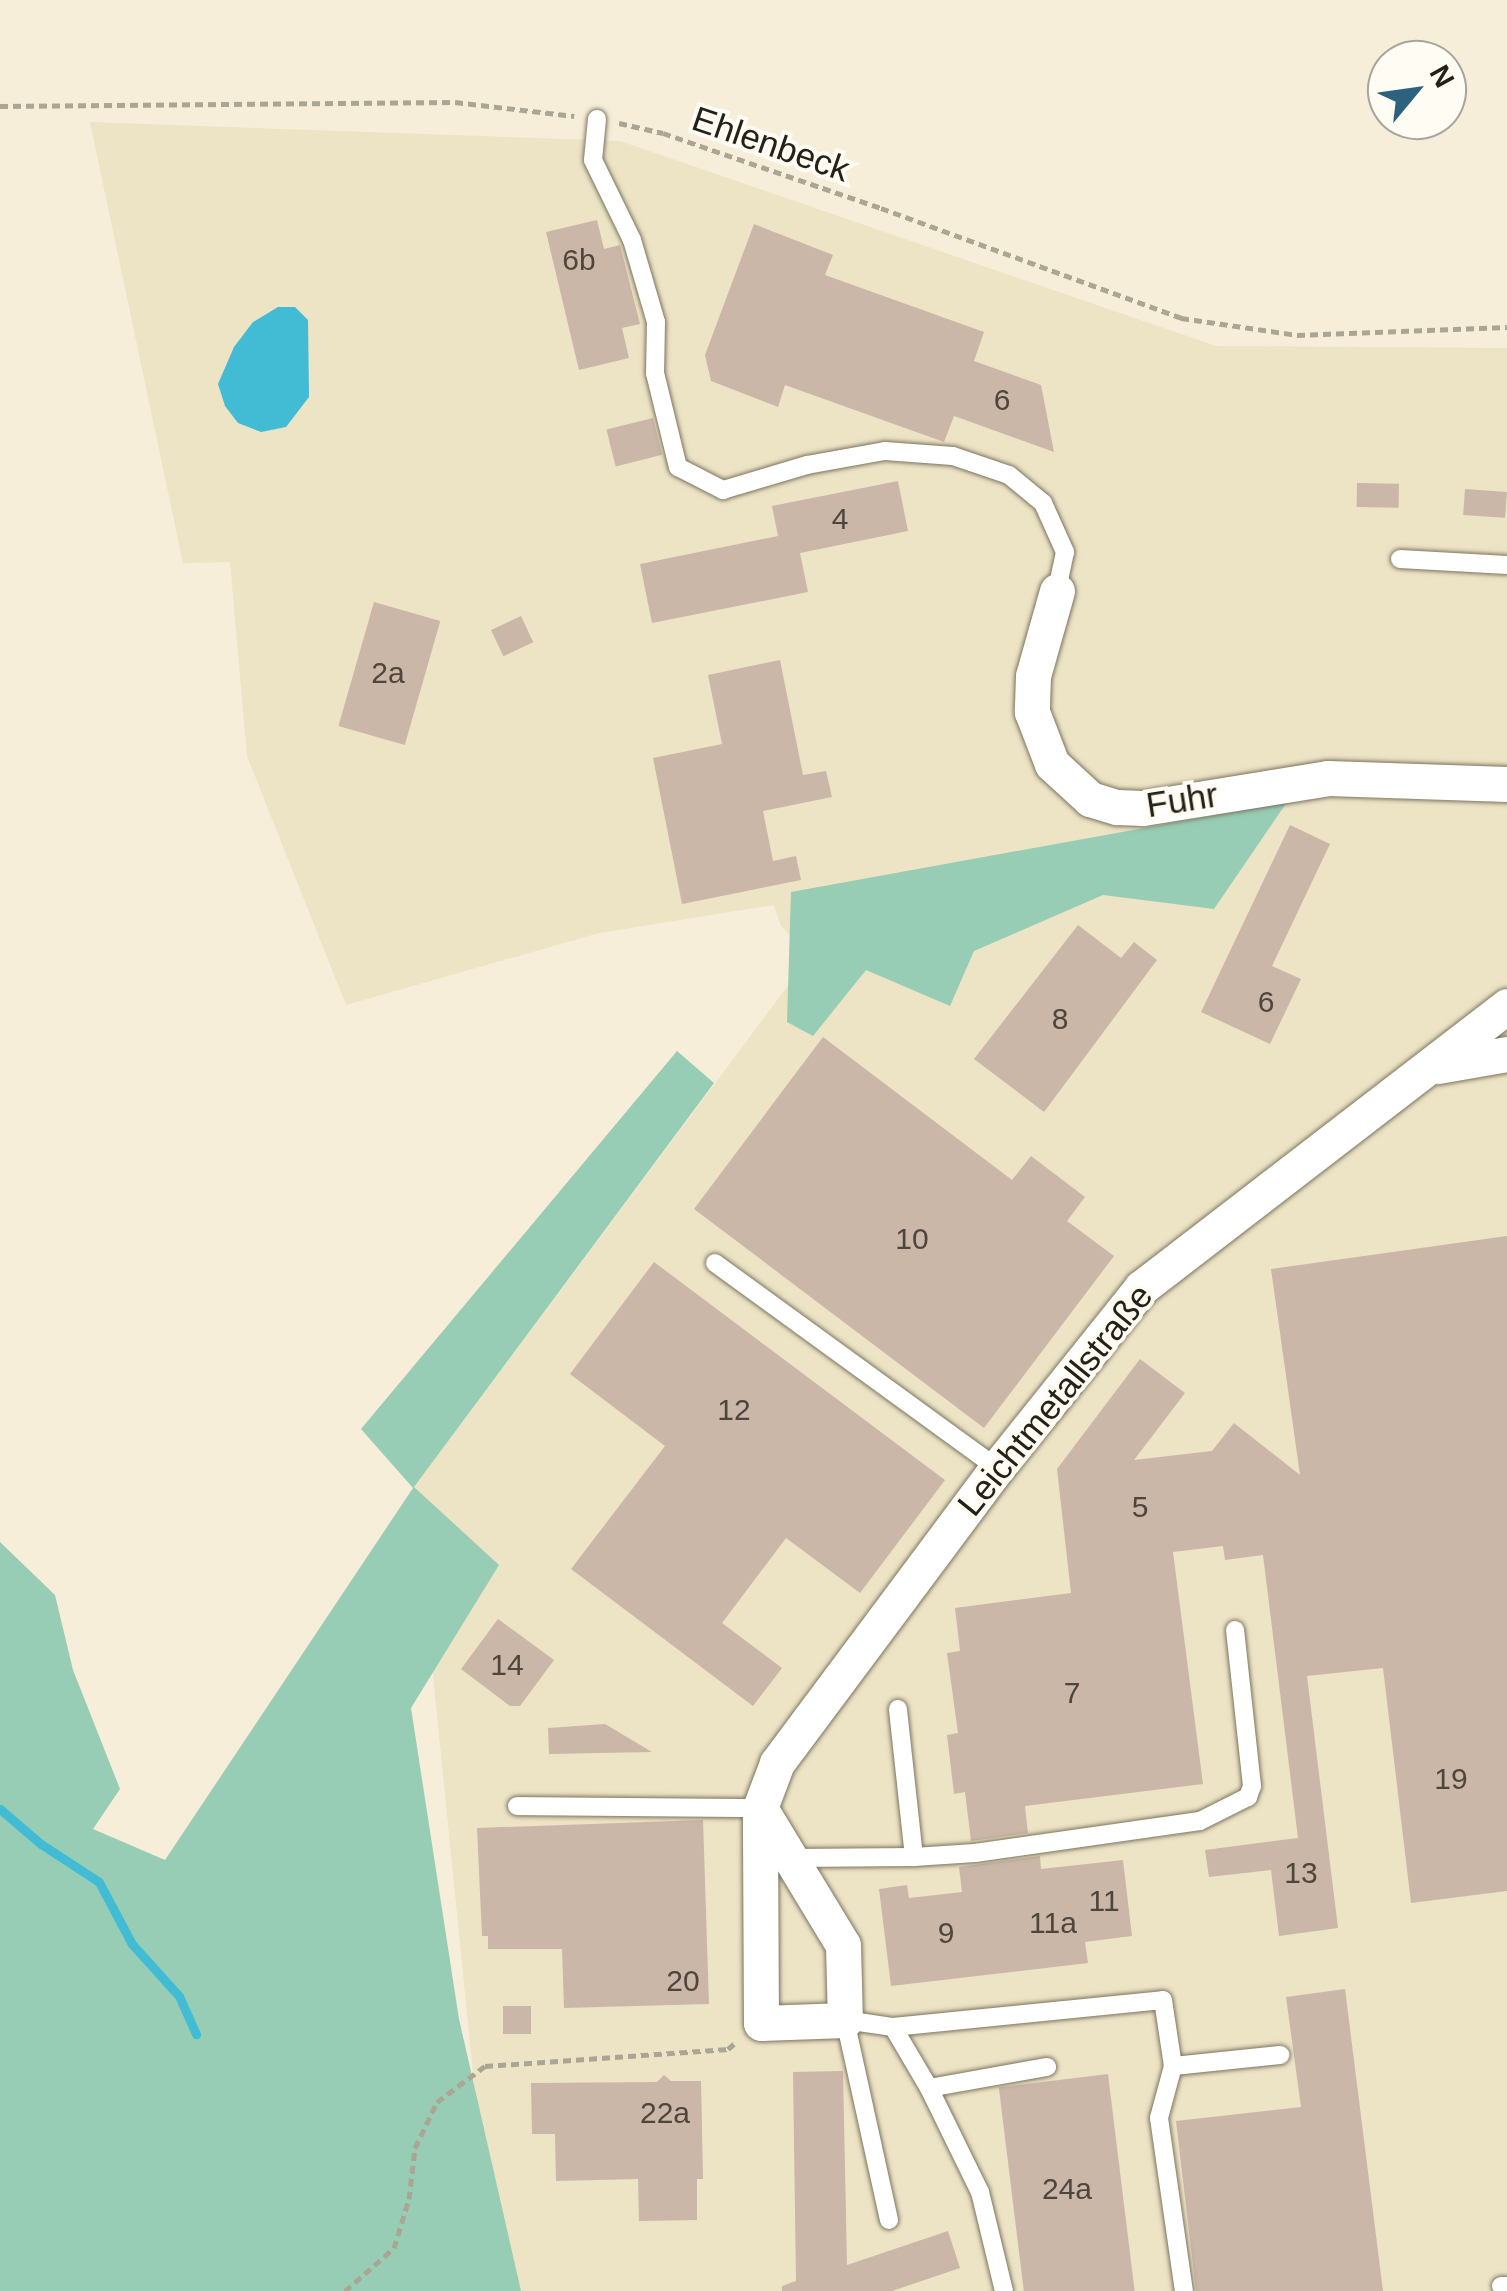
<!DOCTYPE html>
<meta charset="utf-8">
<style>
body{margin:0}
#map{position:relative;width:1507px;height:2291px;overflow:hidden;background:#f6eed8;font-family:Arial,sans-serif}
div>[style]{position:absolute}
.built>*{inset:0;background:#ede3c5}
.green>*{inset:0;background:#97cdb4}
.water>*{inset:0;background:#42bcd4}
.stream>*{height:9px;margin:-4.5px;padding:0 4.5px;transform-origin:4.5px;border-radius:4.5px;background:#42bcd4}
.building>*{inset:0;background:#cbb7a8;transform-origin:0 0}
.path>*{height:5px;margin-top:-2.5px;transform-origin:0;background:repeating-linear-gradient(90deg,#aba594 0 8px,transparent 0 13px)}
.roads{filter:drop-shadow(0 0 2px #7b7560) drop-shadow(0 0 2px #7b7560)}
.lane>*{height:18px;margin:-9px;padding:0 9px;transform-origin:9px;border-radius:9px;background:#fff}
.street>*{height:35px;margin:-17.5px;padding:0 17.5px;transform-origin:17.5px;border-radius:17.5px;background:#fff}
span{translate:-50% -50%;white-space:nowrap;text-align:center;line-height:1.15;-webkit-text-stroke:8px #fffcf3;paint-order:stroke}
.number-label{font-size:30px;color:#4e463d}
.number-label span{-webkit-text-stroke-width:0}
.street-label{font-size:35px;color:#242119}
.north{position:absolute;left:1367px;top:40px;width:100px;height:100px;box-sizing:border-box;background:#fffcf3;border:2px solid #a7a49c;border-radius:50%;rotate:61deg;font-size:28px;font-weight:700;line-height:40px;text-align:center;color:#242119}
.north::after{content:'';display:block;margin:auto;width:35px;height:45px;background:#2c627d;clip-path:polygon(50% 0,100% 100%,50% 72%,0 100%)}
</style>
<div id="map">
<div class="built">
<div style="clip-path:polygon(90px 122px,620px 141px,1216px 346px,1507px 348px,1507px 2291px,495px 2291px,414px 1487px,810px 956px,781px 926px,774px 905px,599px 933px,346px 1005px,247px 756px,230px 562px,183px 563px)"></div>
</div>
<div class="green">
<div style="clip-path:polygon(1287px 802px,1214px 909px,1103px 895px,974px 951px,950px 1006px,866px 970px,813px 1036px,787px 1022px,791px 892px)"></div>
<div style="clip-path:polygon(677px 1051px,714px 1083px,414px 1487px,499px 1565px,411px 1708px,459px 2019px,521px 2291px,0 2291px,0 1542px,55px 1595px,73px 1670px,120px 1789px,93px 1829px,165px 1860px,413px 1488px,361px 1429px)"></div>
</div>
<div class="water">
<div style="clip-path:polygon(278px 307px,295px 307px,308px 320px,309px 397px,286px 427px,261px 432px,238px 423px,225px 406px,218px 384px,234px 347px,253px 322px)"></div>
</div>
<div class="stream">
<div style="left:0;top:1809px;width:54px;rotate:40.5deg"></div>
<div style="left:41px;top:1844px;width:69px;rotate:33.2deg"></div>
<div style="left:99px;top:1882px;width:70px;rotate:62deg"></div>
<div style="left:132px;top:1944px;width:70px;rotate:47.9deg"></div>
<div style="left:179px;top:1996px;width:42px;rotate:65.9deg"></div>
</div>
<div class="building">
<div style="clip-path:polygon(597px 220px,604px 249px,620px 245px,640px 324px,622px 328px,629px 358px,579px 370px,546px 232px)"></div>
<div style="clip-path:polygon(754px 224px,833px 255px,825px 275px,984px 332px,974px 361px,1041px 385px,1054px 452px,954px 416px,944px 442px,785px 385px,778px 407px,711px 381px,705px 355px)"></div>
<div style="left:653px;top:418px;width:38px;height:48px;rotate:76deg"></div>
<div style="clip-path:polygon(898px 481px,908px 531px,800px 553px,808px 592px,652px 623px,640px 564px,778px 536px,772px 506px)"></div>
<div style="left:1357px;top:483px;width:42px;height:24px;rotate:1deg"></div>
<div style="left:1465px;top:489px;width:42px;height:26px;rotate:4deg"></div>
<div style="left:374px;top:602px;width:69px;height:129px;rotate:16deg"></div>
<div style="left:521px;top:616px;width:29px;height:33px;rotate:65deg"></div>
<div style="clip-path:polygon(780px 660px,803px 775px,826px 771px,832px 797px,763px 811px,773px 861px,796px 856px,801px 880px,682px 904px,653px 758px,722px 744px,708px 675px)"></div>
<div style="clip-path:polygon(1290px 825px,1330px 844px,1272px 966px,1301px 979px,1270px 1044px,1201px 1012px)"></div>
<div style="clip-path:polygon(1078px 925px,1121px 958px,1134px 942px,1157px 960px,1044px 1112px,974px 1059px)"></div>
<div style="clip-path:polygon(823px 1037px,1012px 1180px,1031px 1156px,1085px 1197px,1067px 1221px,1114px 1256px,984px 1428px,694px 1209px)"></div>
<div style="clip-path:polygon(1507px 1236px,1507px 1891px,1411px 1903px,1383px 1668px,1307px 1676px,1338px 1928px,1279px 1936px,1271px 1870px,1209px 1877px,1205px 1850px,1298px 1838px,1263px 1555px,1225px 1560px,1223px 1546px,1173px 1552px,1203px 1784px,1025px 1806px,1028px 1833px,971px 1841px,965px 1792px,954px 1794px,947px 1735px,958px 1733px,947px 1653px,960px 1651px,955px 1608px,1071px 1593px,1057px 1469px,1140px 1359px,1185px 1393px,1134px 1460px,1212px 1451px,1234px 1423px,1300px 1475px,1271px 1269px)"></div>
<div style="clip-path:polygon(654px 1262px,945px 1480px,860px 1593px,786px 1538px,722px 1623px,782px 1668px,753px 1706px,571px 1569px,665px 1446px,570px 1374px)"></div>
<div style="clip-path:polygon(498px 1619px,554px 1660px,520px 1706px,510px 1706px,461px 1669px)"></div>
<div style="clip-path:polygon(605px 1724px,652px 1752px,549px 1754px,548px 1728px)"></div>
<div style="clip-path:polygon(703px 1820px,709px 2004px,564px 2008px,562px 1949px,488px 1949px,488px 1936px,482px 1936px,477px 1828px)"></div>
<div style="clip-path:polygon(1040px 1856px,1041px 1869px,1123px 1860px,1132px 1936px,1085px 1942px,1088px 1963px,891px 1986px,879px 1889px,907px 1885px,909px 1898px,962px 1892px,959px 1867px)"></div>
<div style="clip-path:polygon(1345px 1989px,1383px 2291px,1196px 2291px,1176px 2121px,1301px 2107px,1286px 1997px)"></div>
<div style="left:503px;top:2006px;width:28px;height:28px"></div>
<div style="clip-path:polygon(843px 2071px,847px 2265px,948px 2231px,960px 2268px,892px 2291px,782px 2291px,782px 2286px,796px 2281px,793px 2072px)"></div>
<div style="left:1108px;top:2074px;width:219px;height:110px;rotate:83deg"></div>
<div style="clip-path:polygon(664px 2075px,671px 2081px,701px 2081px,703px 2179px,697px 2179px,697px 2220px,639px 2221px,638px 2179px,556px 2181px,555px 2134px,532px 2134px,531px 2083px,657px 2082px)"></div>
</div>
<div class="path">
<div style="left:0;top:106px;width:455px;rotate:-0.5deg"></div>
<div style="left:455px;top:102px;width:120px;rotate:6.7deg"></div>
<div style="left:619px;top:123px;width:45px;rotate:12.8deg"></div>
<div style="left:663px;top:133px;width:231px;rotate:19deg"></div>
<div style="left:881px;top:208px;width:320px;rotate:20.1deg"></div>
<div style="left:1181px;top:318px;width:117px;rotate:8.3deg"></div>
<div style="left:1297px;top:335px;width:210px;rotate:-2.2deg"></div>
<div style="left:345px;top:2291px;width:65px;rotate:-41.3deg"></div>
<div style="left:394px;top:2248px;width:51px;rotate:-73deg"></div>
<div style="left:409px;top:2199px;width:51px;rotate:-83.3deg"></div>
<div style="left:415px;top:2148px;width:51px;rotate:-64.4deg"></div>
<div style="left:437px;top:2102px;width:60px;rotate:-36.9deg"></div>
<div style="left:485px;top:2066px;width:244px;rotate:-4deg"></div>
<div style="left:728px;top:2049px;width:9px;rotate:-41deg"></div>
</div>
<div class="roads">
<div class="lane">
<div style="left:597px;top:119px;width:41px;rotate:95.6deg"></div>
<div style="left:593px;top:160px;width:89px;rotate:64deg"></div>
<div style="left:632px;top:240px;width:85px;rotate:73.7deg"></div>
<div style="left:656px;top:322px;width:51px;rotate:91.1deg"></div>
<div style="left:655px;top:373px;width:97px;rotate:76.3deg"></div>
<div style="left:678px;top:467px;width:51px;rotate:27.1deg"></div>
<div style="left:723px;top:490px;width:88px;rotate:-16.6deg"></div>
<div style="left:807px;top:465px;width:79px;rotate:-10.2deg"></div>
<div style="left:885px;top:451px;width:68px;rotate:4.2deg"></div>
<div style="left:953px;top:456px;width:59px;rotate:18.7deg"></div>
<div style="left:1009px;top:475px;width:44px;rotate:39.5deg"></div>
<div style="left:1043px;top:503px;width:54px;rotate:65.8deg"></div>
<div style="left:1065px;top:552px;width:40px;rotate:102deg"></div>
<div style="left:1400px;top:559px;width:107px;rotate:3.2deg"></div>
<div style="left:715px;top:1263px;width:349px;rotate:36deg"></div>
<div style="left:517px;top:1806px;width:243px;rotate:0.5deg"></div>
<div style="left:914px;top:1857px;width:61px;rotate:-3.8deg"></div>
<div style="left:975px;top:1853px;width:227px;rotate:-8.1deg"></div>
<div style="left:1200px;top:1821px;width:54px;rotate:-26.6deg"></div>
<div style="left:1248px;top:1797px;width:12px;rotate:-70deg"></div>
<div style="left:1252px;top:1786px;width:157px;rotate:-96.2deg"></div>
<div style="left:793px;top:1858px;width:121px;rotate:-0.5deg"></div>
<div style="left:914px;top:1857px;width:149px;rotate:-96.2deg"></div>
<div style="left:893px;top:2027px;width:71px;rotate:59.5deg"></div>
<div style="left:929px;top:2088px;width:116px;rotate:63.9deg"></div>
<div style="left:980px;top:2192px;width:102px;rotate:76.4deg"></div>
<div style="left:1173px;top:2066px;width:108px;rotate:-5.9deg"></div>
<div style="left:929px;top:2088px;width:120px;rotate:-10.1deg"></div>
<div style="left:889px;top:2220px;width:205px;rotate:-102.4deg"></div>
<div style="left:845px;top:2020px;width:49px;rotate:8.3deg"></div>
<div style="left:893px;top:2027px;width:271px;rotate:-5.7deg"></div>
<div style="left:1163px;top:2000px;width:67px;rotate:81.4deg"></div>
<div style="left:1173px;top:2066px;width:54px;rotate:105.1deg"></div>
<div style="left:1159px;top:2118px;width:175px;rotate:81.8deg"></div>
<div style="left:1501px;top:2286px;width:6px"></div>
</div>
<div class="street">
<div style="left:1057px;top:591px;width:88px;rotate:105.8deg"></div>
<div style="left:1033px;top:676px;width:36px;rotate:92deg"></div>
<div style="left:1032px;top:712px;width:56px;rotate:69deg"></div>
<div style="left:1052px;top:764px;width:52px;rotate:42.6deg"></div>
<div style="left:1090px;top:799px;width:28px;rotate:17deg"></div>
<div style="left:1117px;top:807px;width:26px;rotate:2deg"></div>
<div style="left:1143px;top:808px;width:187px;rotate:-9.2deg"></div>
<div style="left:1328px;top:778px;width:179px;rotate:1.9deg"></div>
<div style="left:1438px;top:1066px;width:70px;rotate:-9.9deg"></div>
<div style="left:760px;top:1808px;width:160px;rotate:58.8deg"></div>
<div style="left:843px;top:1945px;width:75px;rotate:88.5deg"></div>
<div style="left:845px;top:2020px;width:84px;rotate:178deg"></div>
<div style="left:761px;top:2023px;width:215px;rotate:-90.3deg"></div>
<div style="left:760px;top:1808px;width:48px;rotate:-69.3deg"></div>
<div style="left:777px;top:1763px;width:368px;rotate:-53.3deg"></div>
<div style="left:997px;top:1468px;width:231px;rotate:-51.3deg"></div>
<div style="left:1141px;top:1288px;width:462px;rotate:-37.6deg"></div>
</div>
</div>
<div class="number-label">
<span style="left:579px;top:260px">6b</span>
<span style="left:1002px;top:400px">6</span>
<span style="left:840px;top:519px">4</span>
<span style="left:388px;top:673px">2a</span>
<span style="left:1266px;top:1002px">6</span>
<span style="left:1060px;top:1019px">8</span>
<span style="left:912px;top:1239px">10</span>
<span style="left:734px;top:1410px">12</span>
<span style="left:1140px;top:1507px">5</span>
<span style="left:507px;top:1665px">14</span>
<span style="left:1072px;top:1693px">7</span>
<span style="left:1451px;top:1779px">19</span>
<span style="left:1301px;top:1873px">13</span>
<span style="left:1104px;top:1901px">11</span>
<span style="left:1053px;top:1923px">11a</span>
<span style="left:946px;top:1933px">9</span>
<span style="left:683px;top:1981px">20</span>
<span style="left:665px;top:2113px">22a</span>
<span style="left:1067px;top:2189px">24a</span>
</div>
<div class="street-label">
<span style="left:771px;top:144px;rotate:19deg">Ehlenbeck</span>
<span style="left:1182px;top:800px;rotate:-9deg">Fuhr</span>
<span style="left:1055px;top:1400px;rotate:-51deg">Leichtmetallstraße</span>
</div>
<div class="north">N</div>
</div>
